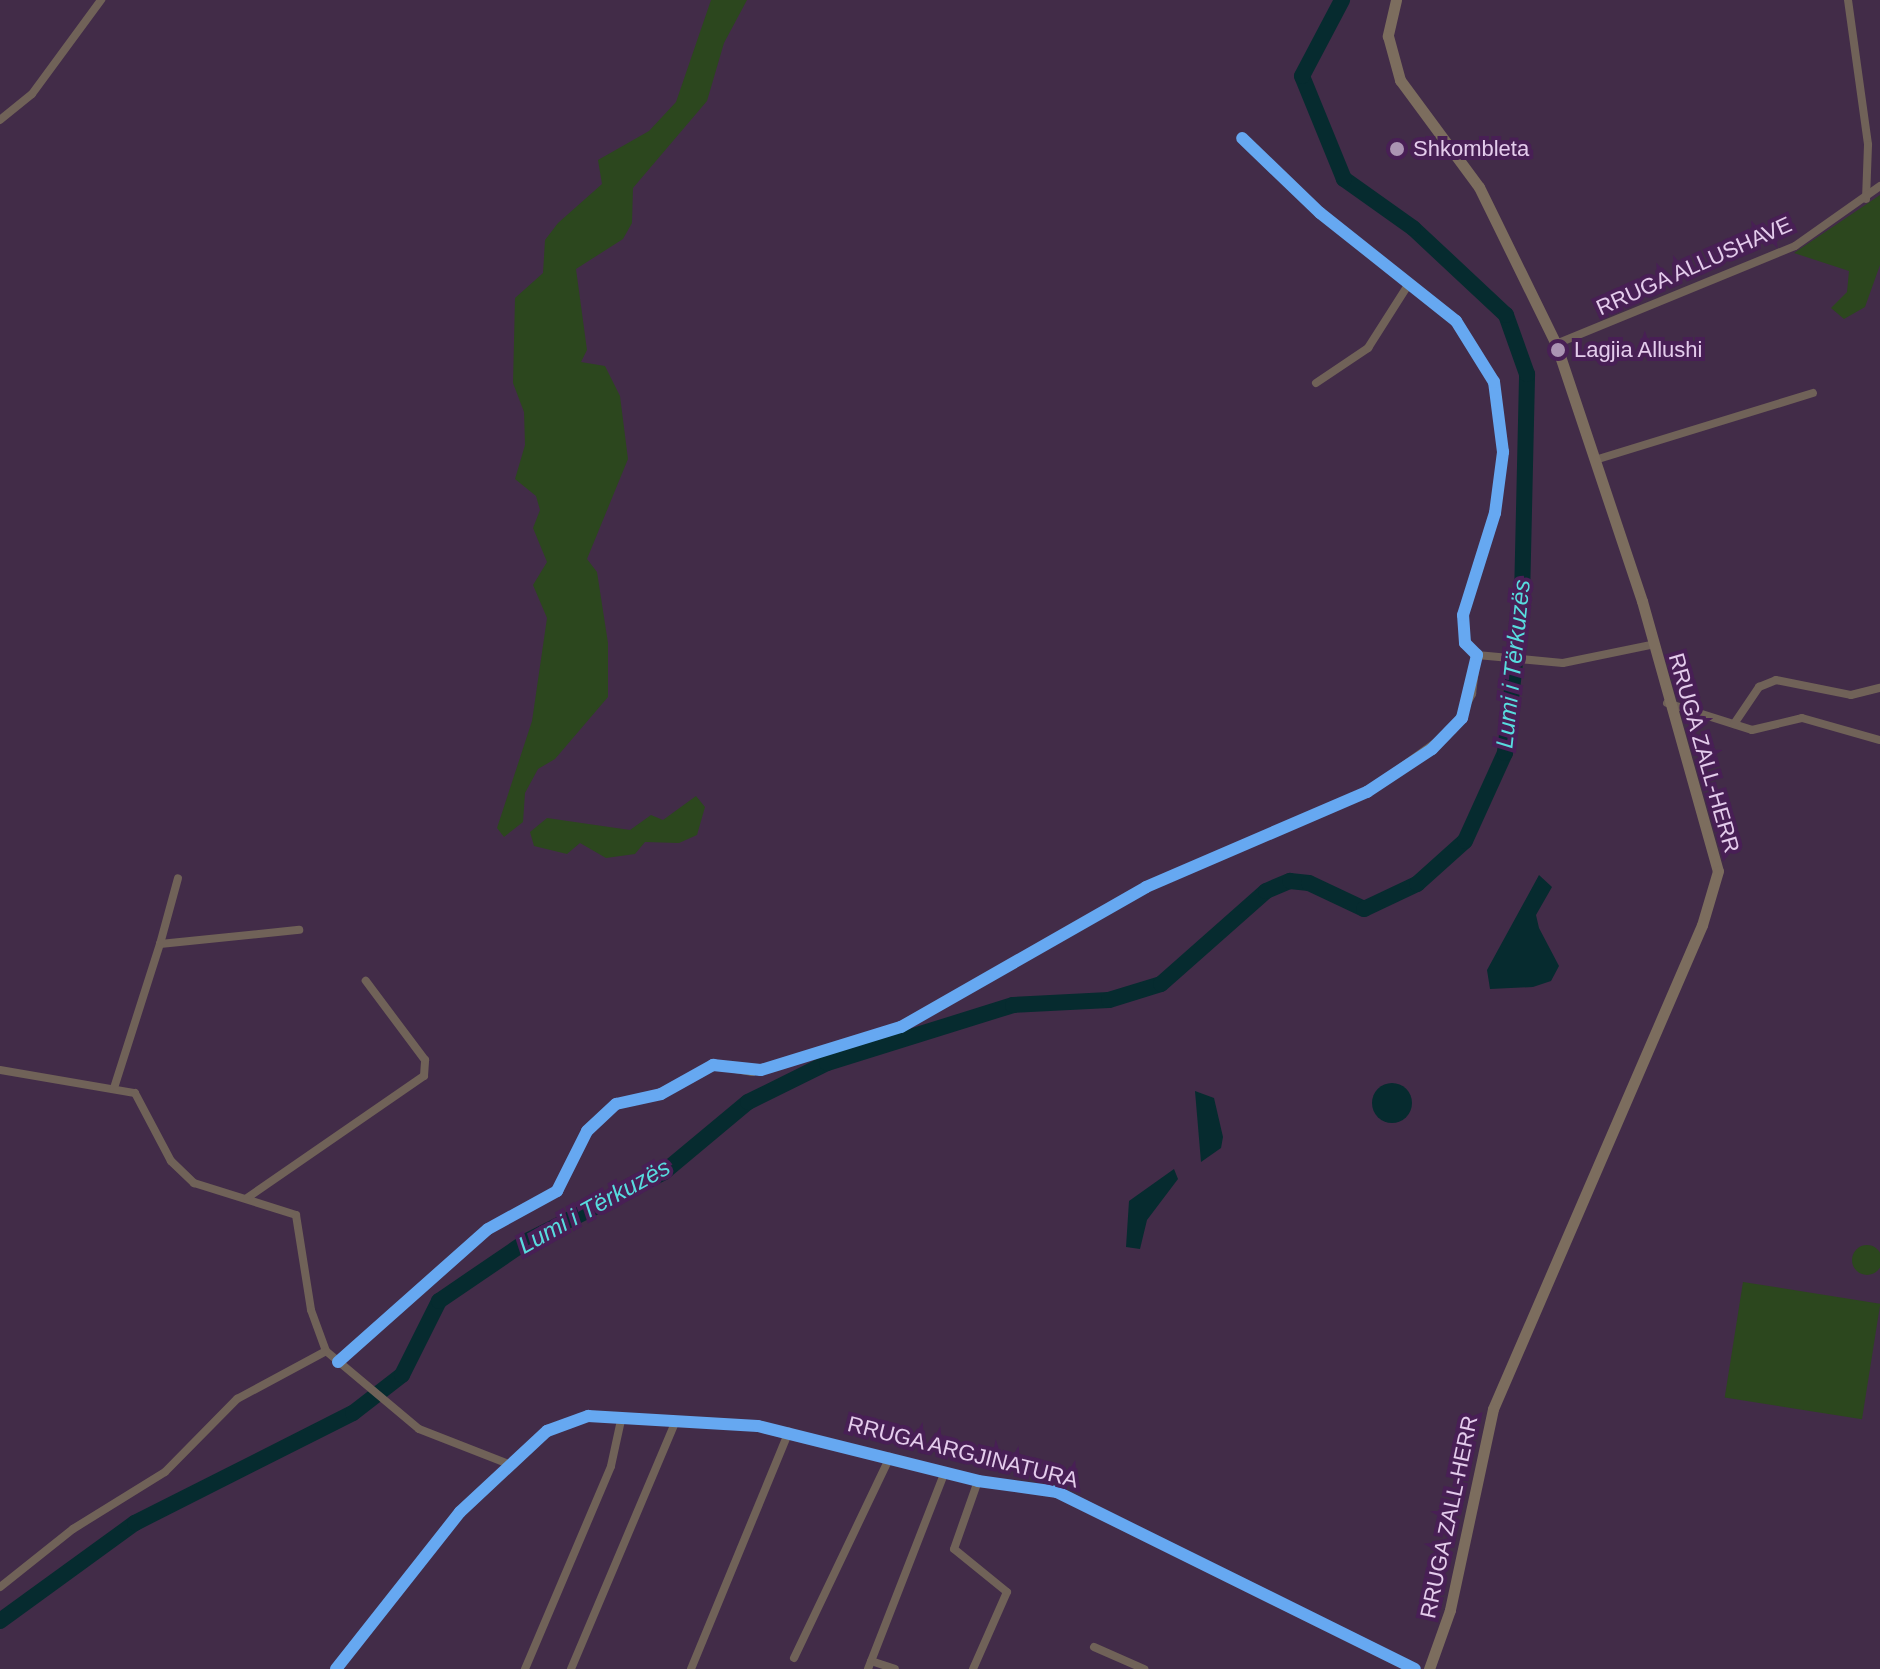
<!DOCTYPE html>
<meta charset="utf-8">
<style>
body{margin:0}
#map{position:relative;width:1880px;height:1669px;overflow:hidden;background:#422c48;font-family:Arial,sans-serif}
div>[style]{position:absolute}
.green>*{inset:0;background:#2c471e;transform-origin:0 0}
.round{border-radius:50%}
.water>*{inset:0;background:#062b2f}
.river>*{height:16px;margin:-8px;padding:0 8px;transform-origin:8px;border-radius:8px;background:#062b2f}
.minor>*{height:8px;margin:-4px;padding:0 4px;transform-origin:4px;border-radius:4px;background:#706258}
.tertiary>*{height:10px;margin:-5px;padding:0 5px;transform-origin:5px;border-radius:5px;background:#706258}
.secondary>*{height:11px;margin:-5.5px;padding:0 5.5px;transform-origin:5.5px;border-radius:5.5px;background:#7c6d5e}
.cycleway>*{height:12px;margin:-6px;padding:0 6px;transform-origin:6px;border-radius:6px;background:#66a8f1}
.dots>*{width:22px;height:22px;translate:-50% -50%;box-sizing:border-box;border:4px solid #481f55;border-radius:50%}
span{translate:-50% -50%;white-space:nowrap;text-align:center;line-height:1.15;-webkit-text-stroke:8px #481f55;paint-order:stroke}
.poi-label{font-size:22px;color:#e4ccec}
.left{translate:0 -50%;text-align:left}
.street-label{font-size:22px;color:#e4ccec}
.water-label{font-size:24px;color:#58dcdf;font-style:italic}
</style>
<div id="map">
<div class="green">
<div style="clip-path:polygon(711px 0,747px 0,724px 43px,707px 101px,633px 188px,632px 223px,623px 239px,576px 269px,587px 350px,581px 362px,605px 366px,620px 396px,628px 459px,587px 559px,597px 572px,608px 643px,608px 697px,555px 759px,538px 769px,525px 793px,523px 822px,504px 837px,497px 828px,532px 721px,547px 618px,533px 585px,547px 562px,533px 528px,540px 510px,536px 496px,515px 479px,525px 445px,524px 412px,513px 383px,515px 298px,543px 273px,545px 240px,558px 223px,602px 184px,598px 160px,649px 131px,676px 102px)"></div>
<div style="clip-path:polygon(1880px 195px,1880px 265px,1865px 307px,1844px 319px,1831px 308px,1847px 292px,1849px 271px,1794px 253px)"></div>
<div style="clip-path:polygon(696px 796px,705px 807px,697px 835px,679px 843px,645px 842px,635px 854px,606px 858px,580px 843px,567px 854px,534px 846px,530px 832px,547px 818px,630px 830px,651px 815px,663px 820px)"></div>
<div class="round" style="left:1852px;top:1245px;width:30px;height:30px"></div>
<div style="left:1743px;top:1282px;width:139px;height:117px;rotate:9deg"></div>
</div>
<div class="water">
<div style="clip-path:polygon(1539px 875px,1552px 887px,1536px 915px,1539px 928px,1559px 966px,1551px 981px,1533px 987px,1490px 989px,1487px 970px)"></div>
<div class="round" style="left:1372px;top:1083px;width:40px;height:40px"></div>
<div style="clip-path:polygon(1195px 1091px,1214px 1098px,1223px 1137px,1221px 1148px,1201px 1162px)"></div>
<div style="clip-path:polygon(1174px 1169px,1178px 1179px,1147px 1220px,1140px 1249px,1126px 1247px,1129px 1201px)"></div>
</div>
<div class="river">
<div style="left:0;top:1621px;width:167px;rotate:-36deg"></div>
<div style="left:135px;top:1523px;width:244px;rotate:-26.8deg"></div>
<div style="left:353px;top:1413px;width:62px;rotate:-37.8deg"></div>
<div style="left:402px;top:1375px;width:83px;rotate:-63.4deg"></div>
<div style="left:439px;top:1301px;width:107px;rotate:-34.3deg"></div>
<div style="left:527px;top:1241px;width:153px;rotate:-26.7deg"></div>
<div style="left:664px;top:1172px;width:109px;rotate:-39.8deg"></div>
<div style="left:748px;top:1102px;width:88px;rotate:-26.3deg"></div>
<div style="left:827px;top:1063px;width:195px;rotate:-17.3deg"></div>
<div style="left:1013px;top:1005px;width:96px;rotate:-3deg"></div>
<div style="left:1109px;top:1000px;width:54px;rotate:-17.1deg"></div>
<div style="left:1161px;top:984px;width:140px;rotate:-41.5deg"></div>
<div style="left:1266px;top:891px;width:26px;rotate:-23deg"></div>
<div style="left:1290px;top:881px;width:19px;rotate:6deg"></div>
<div style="left:1309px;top:883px;width:61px;rotate:25.3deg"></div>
<div style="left:1364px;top:909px;width:59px;rotate:-25.3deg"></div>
<div style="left:1417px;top:884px;width:64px;rotate:-41.9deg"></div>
<div style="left:1465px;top:841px;width:97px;rotate:-65.6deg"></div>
<div style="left:1505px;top:753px;width:156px;rotate:-83.7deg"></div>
<div style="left:1522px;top:598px;width:224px;rotate:-88.7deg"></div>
<div style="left:1527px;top:374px;width:63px;rotate:-109.6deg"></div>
<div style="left:1506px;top:315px;width:127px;rotate:-136.9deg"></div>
<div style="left:1413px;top:228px;width:85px;rotate:-144.6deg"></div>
<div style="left:1344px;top:179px;width:111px;rotate:-112.2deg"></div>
<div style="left:1302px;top:76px;width:86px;rotate:-62.2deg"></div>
</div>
<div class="minor">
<div style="left:1848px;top:0;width:146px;rotate:82.1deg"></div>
<div style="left:1868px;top:145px;width:54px;rotate:92.1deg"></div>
<div style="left:0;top:120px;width:41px;rotate:-39.1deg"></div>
<div style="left:32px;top:94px;width:117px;rotate:-53.7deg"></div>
<div style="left:1242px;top:138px;width:108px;rotate:43.9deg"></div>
<div style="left:1320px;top:213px;width:174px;rotate:38.5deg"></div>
<div style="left:1456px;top:321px;width:72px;rotate:58.1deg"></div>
<div style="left:1494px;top:382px;width:71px;rotate:82.7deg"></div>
<div style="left:1503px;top:452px;width:62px;rotate:97.5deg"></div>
<div style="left:1495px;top:513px;width:107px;rotate:107.4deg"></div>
<div style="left:1463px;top:615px;width:28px;rotate:86deg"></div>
<div style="left:1465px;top:643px;width:17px;rotate:45deg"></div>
<div style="left:1556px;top:344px;width:258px;rotate:-22.3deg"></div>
<div style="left:1795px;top:246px;width:104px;rotate:-35.2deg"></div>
<div style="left:1316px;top:383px;width:63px;rotate:-33.9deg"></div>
<div style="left:1368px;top:348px;width:78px;rotate:-57.5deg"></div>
<div style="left:1595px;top:460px;width:228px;rotate:-17.1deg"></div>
<div style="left:1477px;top:655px;width:86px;rotate:5.3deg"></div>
<div style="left:1563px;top:663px;width:90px;rotate:-11.6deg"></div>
<div style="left:1667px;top:703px;width:89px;rotate:17.6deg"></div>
<div style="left:1752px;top:730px;width:51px;rotate:-13.5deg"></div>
<div style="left:1802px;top:718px;width:81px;rotate:15.8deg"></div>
<div style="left:1734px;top:724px;width:45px;rotate:-56deg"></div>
<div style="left:1759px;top:687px;width:18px;rotate:-22deg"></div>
<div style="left:1776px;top:680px;width:76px;rotate:11.3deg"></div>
<div style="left:1851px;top:695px;width:30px;rotate:-14deg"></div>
<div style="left:160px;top:944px;width:68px;rotate:-74.7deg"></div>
<div style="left:0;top:1070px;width:137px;rotate:9.7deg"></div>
<div style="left:135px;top:1093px;width:77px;rotate:62.1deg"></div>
<div style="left:171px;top:1161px;width:32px;rotate:44deg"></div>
<div style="left:194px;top:1183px;width:107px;rotate:17.4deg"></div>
<div style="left:296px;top:1215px;width:96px;rotate:81deg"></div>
<div style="left:311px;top:1310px;width:44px;rotate:69.9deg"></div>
<div style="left:326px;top:1351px;width:121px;rotate:40deg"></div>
<div style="left:419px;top:1429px;width:97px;rotate:21.3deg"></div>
<div style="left:114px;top:1088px;width:151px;rotate:-72.3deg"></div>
<div style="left:160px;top:944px;width:140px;rotate:-5.8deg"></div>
<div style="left:247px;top:1198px;width:215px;rotate:-34.6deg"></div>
<div style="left:424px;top:1076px;width:16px;rotate:-86deg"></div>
<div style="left:425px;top:1060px;width:99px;rotate:-126.8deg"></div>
<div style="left:338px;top:1362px;width:200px;rotate:-41.6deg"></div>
<div style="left:488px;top:1229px;width:79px;rotate:-28.8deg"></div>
<div style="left:557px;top:1191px;width:67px;rotate:-63.4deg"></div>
<div style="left:587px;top:1131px;width:40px;rotate:-43deg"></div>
<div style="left:616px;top:1104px;width:46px;rotate:-12.5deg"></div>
<div style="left:661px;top:1094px;width:60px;rotate:-29.1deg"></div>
<div style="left:713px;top:1065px;width:40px;rotate:10deg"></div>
<div style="left:752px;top:1072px;width:143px;rotate:-16.3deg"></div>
<div style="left:889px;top:1032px;width:295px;rotate:-29.4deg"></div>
<div style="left:1146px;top:887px;width:241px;rotate:-23.3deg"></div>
<div style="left:1367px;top:792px;width:106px;rotate:-35.8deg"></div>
<div style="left:1453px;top:730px;width:41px;rotate:-62.2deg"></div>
<div style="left:1472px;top:694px;width:39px;rotate:-83deg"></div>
<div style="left:0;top:1587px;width:93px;rotate:-38.5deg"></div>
<div style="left:73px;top:1529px;width:108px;rotate:-31.8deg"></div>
<div style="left:165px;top:1472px;width:103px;rotate:-45.4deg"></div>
<div style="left:237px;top:1399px;width:101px;rotate:-28.3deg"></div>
<div style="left:1094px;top:1647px;width:55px;rotate:23.7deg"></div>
<div style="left:794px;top:1658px;width:223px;rotate:-64.5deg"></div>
<div style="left:871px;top:1661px;width:25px;rotate:18deg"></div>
<div style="left:525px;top:1669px;width:220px;rotate:-67deg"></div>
<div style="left:611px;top:1466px;width:47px;rotate:-77.7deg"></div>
<div style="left:571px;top:1669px;width:269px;rotate:-67.1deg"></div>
<div style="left:691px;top:1669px;width:257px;rotate:-67.6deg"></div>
<div style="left:868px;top:1669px;width:212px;rotate:-68.7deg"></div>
<div style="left:973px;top:1669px;width:84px;rotate:-66.2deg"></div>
<div style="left:1007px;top:1592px;width:68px;rotate:-140.9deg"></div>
<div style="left:954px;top:1549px;width:72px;rotate:-70.6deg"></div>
</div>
<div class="tertiary">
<div style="left:336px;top:1669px;width:200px;rotate:-51.7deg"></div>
<div style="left:460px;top:1512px;width:119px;rotate:-43deg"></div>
<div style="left:547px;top:1431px;width:44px;rotate:-20.1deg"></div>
<div style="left:588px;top:1416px;width:170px;rotate:3.4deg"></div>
<div style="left:758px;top:1426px;width:227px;rotate:14deg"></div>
<div style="left:978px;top:1481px;width:80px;rotate:7.9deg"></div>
<div style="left:1057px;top:1492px;width:399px;rotate:26.3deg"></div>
</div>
<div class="secondary">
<div style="left:1396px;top:0;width:37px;rotate:103deg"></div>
<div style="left:1388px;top:36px;width:46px;rotate:74.7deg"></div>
<div style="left:1400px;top:80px;width:133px;rotate:53.6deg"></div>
<div style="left:1479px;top:187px;width:175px;rotate:63.9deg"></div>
<div style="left:1556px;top:344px;width:271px;rotate:71.5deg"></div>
<div style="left:1642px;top:601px;width:280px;rotate:74.3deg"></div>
<div style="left:1718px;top:871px;width:56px;rotate:106.5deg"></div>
<div style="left:1702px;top:925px;width:527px;rotate:113.36deg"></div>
<div style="left:1493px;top:1409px;width:206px;rotate:102.1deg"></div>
<div style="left:1450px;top:1610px;width:63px;rotate:109.6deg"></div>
</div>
<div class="cycleway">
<div style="left:338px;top:1362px;width:200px;rotate:-41.6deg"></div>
<div style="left:488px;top:1229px;width:79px;rotate:-28.8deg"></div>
<div style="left:557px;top:1191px;width:67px;rotate:-63.4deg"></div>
<div style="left:587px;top:1131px;width:40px;rotate:-43deg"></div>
<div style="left:616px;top:1104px;width:46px;rotate:-12.5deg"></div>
<div style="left:661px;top:1094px;width:60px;rotate:-29.1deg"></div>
<div style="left:713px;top:1065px;width:48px;rotate:5.9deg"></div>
<div style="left:761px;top:1070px;width:146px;rotate:-17.1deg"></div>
<div style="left:901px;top:1027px;width:282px;rotate:-29.7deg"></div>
<div style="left:1146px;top:887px;width:241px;rotate:-23.3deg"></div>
<div style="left:1367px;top:792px;width:78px;rotate:-33.5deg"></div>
<div style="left:1432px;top:749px;width:43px;rotate:-45.9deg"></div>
<div style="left:1462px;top:718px;width:65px;rotate:-76.6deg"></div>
<div style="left:1477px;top:655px;width:17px;rotate:-135deg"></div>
<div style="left:1465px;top:643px;width:28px;rotate:-94deg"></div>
<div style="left:1463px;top:615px;width:107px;rotate:-72.6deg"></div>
<div style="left:1495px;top:513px;width:62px;rotate:-82.5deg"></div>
<div style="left:1503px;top:452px;width:71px;rotate:-97.3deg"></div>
<div style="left:1494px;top:382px;width:72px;rotate:-121.9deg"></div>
<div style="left:1456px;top:321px;width:174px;rotate:-141.5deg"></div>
<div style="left:1320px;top:213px;width:108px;rotate:-136.1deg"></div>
<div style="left:336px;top:1669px;width:200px;rotate:-51.7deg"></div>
<div style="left:460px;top:1512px;width:119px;rotate:-43deg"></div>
<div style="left:547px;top:1431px;width:44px;rotate:-20.1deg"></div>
<div style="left:588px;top:1416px;width:170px;rotate:3.4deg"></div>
<div style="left:758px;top:1426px;width:227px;rotate:14deg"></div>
<div style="left:978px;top:1481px;width:80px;rotate:7.9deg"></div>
<div style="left:1057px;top:1492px;width:399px;rotate:26.3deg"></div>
</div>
<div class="dots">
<div style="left:1397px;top:149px;background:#ab94b3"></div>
<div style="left:1558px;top:350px;background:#ab94b3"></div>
</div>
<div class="poi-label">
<span class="left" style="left:1413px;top:149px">Shkombleta</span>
<span class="left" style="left:1574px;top:350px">Lagjia Allushi</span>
</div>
<div class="street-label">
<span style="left:1694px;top:266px;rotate:-24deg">RRUGA ALLUSHAVE</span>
<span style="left:1704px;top:753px;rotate:74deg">RRUGA ZALL-HERR</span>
<span style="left:963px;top:1452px;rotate:14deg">RRUGA ARGJINATURA</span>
<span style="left:1449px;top:1517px;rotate:-78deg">RRUGA ZALL-HERR</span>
</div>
<div class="water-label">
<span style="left:1513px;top:664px;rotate:-84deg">Lumi i Tërkuzës</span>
<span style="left:594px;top:1206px;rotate:-29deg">Lumi i Tërkuzës</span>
</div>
</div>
